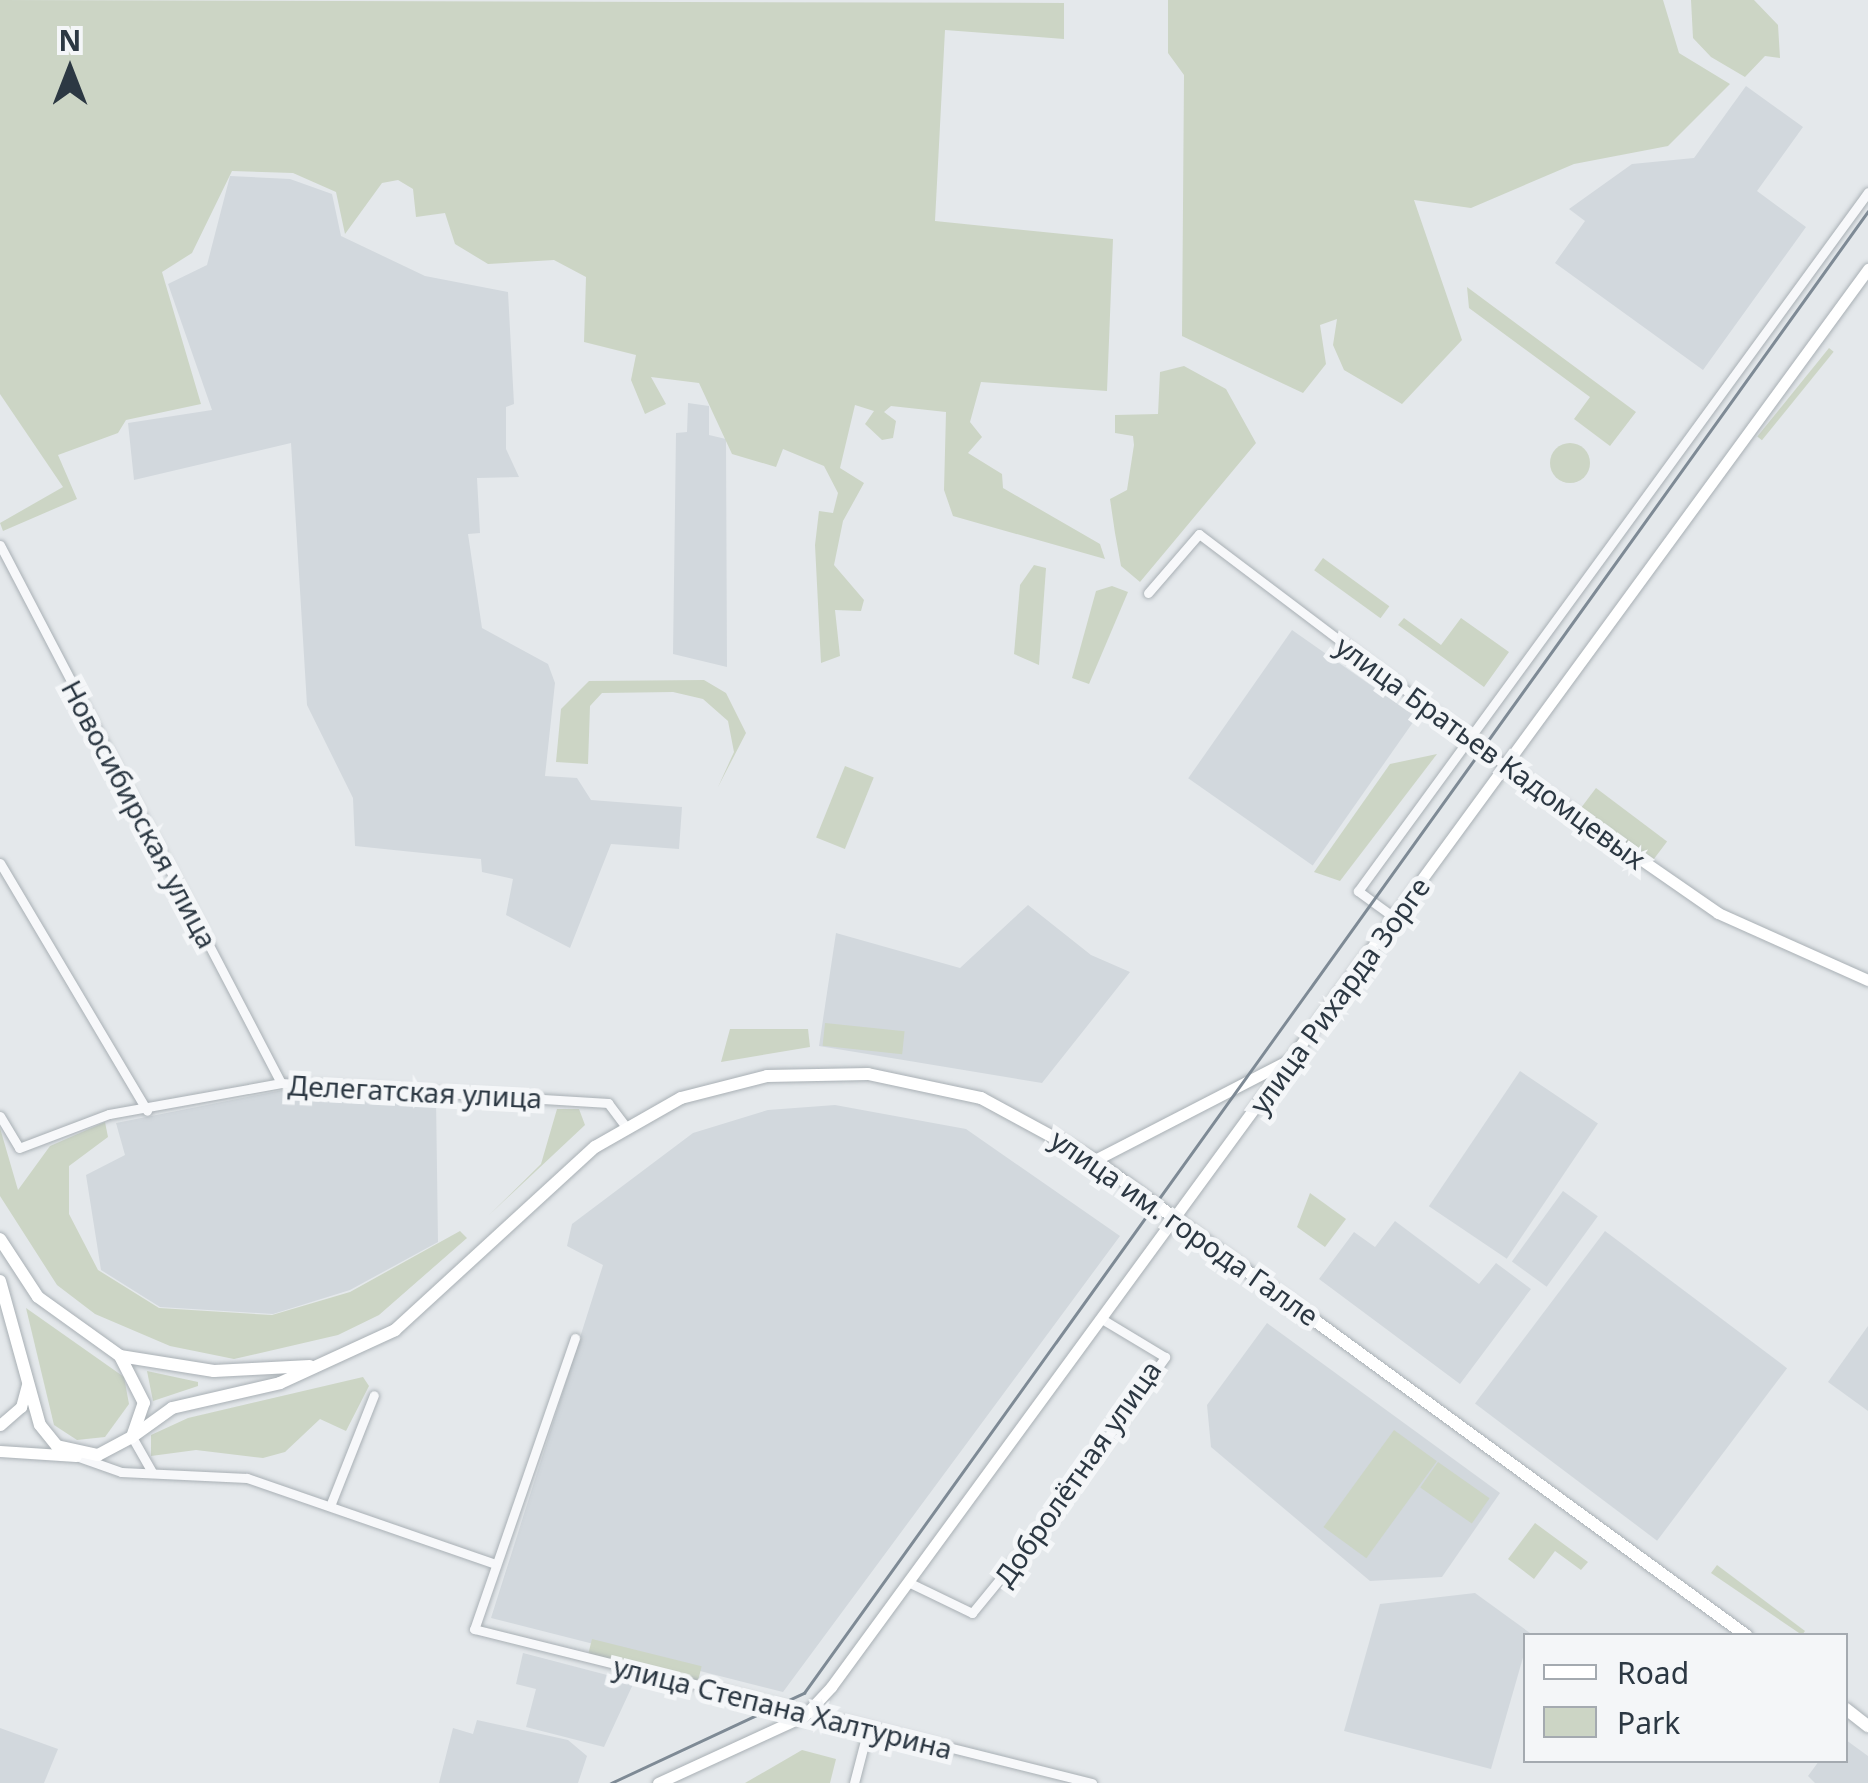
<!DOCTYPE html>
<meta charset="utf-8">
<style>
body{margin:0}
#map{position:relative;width:1868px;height:1783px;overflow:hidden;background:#e4e8eb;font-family:"Noto Sans",sans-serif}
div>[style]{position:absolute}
.built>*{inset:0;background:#d2d8dd;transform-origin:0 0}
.green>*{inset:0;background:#ccd5c5;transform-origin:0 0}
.round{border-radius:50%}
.roads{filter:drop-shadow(0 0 2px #a9b0b5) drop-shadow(0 0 2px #a9b0b5)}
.street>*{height:9px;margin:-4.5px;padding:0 4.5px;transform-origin:4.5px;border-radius:4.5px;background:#f7f8fa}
.secondary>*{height:11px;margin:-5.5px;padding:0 5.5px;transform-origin:5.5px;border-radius:5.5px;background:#fff}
.primary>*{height:12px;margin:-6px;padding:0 6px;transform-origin:6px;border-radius:6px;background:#fff}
.tram>*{height:2.5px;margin:-1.25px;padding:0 1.25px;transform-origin:1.25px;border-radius:1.25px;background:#7e8a95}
span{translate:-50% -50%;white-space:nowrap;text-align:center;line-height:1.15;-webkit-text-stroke:10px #f4f6f8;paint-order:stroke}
.street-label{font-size:28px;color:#2c3843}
.legend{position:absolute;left:1523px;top:1633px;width:325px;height:130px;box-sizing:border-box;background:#f4f6f8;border:2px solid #a4aab0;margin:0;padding:12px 18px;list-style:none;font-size:30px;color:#2c3843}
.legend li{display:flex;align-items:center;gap:20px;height:50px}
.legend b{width:50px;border:2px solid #a4aab0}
.north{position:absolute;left:20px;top:20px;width:100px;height:100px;-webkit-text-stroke:8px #f4f6f8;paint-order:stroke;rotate:0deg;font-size:28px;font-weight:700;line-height:40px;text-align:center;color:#2c3843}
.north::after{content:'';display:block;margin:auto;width:35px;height:45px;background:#2c3843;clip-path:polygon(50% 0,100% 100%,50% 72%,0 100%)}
</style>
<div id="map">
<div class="built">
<div style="clip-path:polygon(1746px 86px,1803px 127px,1757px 191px,1806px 227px,1703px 370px,1555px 263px,1585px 221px,1569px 209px,1632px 164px,1694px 158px)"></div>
<div style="clip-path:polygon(230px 176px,290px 179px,332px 194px,341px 236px,425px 276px,508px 292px,514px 404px,506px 407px,506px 449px,519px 477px,477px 478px,480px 533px,468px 534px,482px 628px,548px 664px,555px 683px,545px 776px,577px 778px,591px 800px,682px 807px,679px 849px,611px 844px,570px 948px,506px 915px,513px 879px,482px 872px,481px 859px,355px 846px,353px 798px,307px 705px,291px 443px,134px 480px,128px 423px,212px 410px,168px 284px,207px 265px)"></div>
<div style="clip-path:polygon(688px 403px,709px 406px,709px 435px,726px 439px,727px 667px,673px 654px,676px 433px,687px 432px)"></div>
<div style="left:1292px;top:630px;width:152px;height:181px;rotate:35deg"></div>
<div style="clip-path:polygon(1028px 905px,1091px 955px,1130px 972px,1042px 1083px,819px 1046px,836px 933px,960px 968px)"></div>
<div style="left:1520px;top:1071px;width:94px;height:163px;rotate:34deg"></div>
<div style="clip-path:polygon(298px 1087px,436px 1097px,438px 1242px,350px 1290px,273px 1314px,160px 1307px,101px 1270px,86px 1175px,125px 1155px,116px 1123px)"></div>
<div style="clip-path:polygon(835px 1105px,966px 1129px,1120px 1236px,783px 1692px,491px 1618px,603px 1265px,567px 1246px,572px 1224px,693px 1133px,768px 1110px)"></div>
<div style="left:1563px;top:1191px;width:43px;height:87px;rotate:36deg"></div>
<div style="clip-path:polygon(1395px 1221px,1479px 1284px,1496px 1263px,1531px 1289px,1460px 1384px,1319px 1279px,1354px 1232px,1375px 1247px)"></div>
<div style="left:1605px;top:1231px;width:228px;height:216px;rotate:37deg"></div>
<div style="clip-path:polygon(1267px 1323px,1500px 1493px,1442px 1577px,1370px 1581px,1211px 1447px,1207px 1405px)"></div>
<div style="clip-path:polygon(1868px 1326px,1868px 1411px,1828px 1382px)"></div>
<div style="clip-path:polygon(1475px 1593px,1530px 1633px,1491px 1769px,1344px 1731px,1380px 1604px)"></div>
<div style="clip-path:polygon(523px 1653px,634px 1682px,604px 1747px,526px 1727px,536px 1689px,516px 1684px)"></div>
<div style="clip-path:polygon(477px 1720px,568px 1740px,587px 1756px,578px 1783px,439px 1783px,453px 1728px,473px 1734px)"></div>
<div style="clip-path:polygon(0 1728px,58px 1749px,44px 1783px,0 1783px)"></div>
<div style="clip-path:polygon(1846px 1740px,1868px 1756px,1868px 1783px,1815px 1783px,1808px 1776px,1819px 1761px,1846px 1760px)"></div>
</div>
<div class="green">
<div style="clip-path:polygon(0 0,1064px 3px,1064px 39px,945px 30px,935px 221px,1113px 239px,1107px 391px,981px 382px,970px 422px,982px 437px,968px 453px,1002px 474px,1003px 488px,1100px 544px,1105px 559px,953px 516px,944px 490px,946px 412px,891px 406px,884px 412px,896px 421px,893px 438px,882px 440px,865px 424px,874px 411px,855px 405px,840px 468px,864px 483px,843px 521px,834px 565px,864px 600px,861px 611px,835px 610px,840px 656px,821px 663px,815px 545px,819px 511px,833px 513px,838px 493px,824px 466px,783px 449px,776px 467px,732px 454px,699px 383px,651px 377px,666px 404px,645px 414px,631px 380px,636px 355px,584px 342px,586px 277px,554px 260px,488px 264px,455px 244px,445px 213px,416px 217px,413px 189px,398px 180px,382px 183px,345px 234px,336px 192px,293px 173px,232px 171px,192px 253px,162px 272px,201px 404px,126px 420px,118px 433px,58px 455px,77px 499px,3px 531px,0 523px,63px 487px,0 394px)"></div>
<div style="clip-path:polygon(1168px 0,1663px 0,1679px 53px,1730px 84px,1668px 146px,1574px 164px,1471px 208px,1414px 200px,1462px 340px,1402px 404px,1344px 370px,1333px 345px,1337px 319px,1320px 325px,1326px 364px,1303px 393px,1182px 336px,1184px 75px,1168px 53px)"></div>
<div style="clip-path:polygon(1691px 0,1754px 0,1778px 25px,1780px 58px,1765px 56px,1745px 77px,1711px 57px,1693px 38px)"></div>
<div style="clip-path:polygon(1467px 287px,1636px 412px,1610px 446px,1574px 419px,1590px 397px,1469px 308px)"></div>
<div style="left:1829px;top:348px;width:6px;height:114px;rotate:39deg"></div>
<div style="clip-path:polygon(1184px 366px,1226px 389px,1256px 443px,1140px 582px,1121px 566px,1115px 533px,1110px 499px,1127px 490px,1134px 445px,1133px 436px,1115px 433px,1115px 415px,1158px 414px,1160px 372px)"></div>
<div class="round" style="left:1550px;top:443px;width:40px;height:40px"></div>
<div style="left:1323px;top:558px;width:82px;height:15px;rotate:36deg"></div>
<div style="clip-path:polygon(1034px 565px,1046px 568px,1039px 665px,1014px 654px,1020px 585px)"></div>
<div style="clip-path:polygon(1112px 586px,1128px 592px,1089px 684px,1072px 678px,1096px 591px)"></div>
<div style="clip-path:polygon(1404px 618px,1441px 645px,1461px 618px,1509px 652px,1484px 687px,1398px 625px)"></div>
<div style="clip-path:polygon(704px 680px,726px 693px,746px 733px,718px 787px,734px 752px,728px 721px,703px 699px,673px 692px,602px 693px,590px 706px,588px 764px,556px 762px,561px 709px,589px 681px)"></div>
<div style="clip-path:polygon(1437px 754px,1340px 881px,1314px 872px,1390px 764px)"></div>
<div style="left:845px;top:766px;width:31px;height:77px;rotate:22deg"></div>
<div style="left:1596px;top:788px;width:89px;height:26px;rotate:37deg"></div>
<div style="left:825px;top:1023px;width:80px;height:23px;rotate:6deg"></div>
<div style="clip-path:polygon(730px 1029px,808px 1029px,810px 1047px,721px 1062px)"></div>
<div style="clip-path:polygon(557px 1109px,579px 1109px,585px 1125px,488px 1216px,541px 1164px)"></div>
<div style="clip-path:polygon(105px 1122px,108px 1137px,69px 1166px,69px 1214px,98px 1270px,159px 1308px,272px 1315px,350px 1292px,460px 1231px,467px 1238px,379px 1315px,338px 1335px,234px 1359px,170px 1346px,95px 1314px,57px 1285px,0 1196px,0 1128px,18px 1190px,50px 1146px)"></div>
<div style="clip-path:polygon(1310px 1193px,1346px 1219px,1325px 1247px,1297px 1227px)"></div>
<div style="clip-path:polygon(26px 1308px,124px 1377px,129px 1404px,105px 1437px,77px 1440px,54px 1425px)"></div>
<div style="clip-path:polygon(147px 1371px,198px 1382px,198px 1386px,153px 1401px)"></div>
<div style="clip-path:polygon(363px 1377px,369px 1386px,346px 1431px,320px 1419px,285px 1452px,263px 1458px,196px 1450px,151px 1456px,151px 1435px,188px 1418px)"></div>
<div style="left:1394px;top:1430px;width:53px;height:120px;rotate:36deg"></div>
<div style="left:1438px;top:1462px;width:63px;height:31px;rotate:35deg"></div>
<div style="clip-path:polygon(1535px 1523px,1588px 1562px,1581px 1570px,1555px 1551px,1534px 1579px,1508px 1559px)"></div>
<div style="clip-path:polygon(1717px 1565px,1805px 1631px,1802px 1635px,1711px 1573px)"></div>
<div style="left:592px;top:1639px;width:113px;height:15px;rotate:14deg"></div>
<div style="clip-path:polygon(802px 1750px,836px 1759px,830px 1783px,745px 1783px)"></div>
</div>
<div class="roads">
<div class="street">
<div style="left:0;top:545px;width:607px;rotate:62.42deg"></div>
<div style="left:1148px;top:593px;width:78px;rotate:-49.2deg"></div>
<div style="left:1199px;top:534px;width:385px;rotate:37.1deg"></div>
<div style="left:0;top:863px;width:288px;rotate:59.3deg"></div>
<div style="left:1395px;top:918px;width:46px;rotate:-143.9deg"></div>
<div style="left:1358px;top:891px;width:865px;rotate:-53.88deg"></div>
<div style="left:0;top:1116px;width:37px;rotate:59deg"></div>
<div style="left:19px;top:1148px;width:96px;rotate:-20.7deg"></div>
<div style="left:109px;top:1114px;width:175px;rotate:-10.2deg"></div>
<div style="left:281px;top:1083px;width:328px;rotate:3.5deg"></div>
<div style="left:608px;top:1103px;width:30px;rotate:53deg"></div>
<div style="left:575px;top:1338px;width:308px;rotate:109.1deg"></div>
<div style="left:474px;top:1629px;width:637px;rotate:13.99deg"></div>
<div style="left:132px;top:1437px;width:40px;rotate:60.3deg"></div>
<div style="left:76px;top:1456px;width:48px;rotate:19.6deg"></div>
<div style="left:121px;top:1472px;width:126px;rotate:2.7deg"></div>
<div style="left:247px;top:1478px;width:263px;rotate:19.1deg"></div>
<div style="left:330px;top:1506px;width:119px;rotate:-68.4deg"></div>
<div style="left:910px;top:1583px;width:69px;rotate:25.8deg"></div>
<div style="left:972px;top:1613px;width:120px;rotate:-50.7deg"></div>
<div style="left:1048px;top:1520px;width:201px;rotate:-54.3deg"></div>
<div style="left:1165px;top:1357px;width:74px;rotate:-148.9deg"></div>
<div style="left:854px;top:1783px;width:56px;rotate:-75.5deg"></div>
</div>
<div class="secondary">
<div style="left:1506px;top:766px;width:258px;rotate:34.7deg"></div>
<div style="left:1718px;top:913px;width:164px;rotate:24.1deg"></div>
<div style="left:1095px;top:1160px;width:218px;rotate:-27.3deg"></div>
<div style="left:0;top:1425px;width:28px;rotate:-41deg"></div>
<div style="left:21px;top:1407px;width:24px;rotate:-75deg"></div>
<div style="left:0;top:1451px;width:76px;rotate:3.8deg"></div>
<div style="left:658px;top:1783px;width:161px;rotate:-24.7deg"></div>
<div style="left:804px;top:1716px;width:40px;rotate:-47deg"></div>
<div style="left:831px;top:1687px;width:1757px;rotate:-53.82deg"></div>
</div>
<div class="primary">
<div style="left:0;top:1239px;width:69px;rotate:56.8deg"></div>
<div style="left:38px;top:1297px;width:101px;rotate:35.7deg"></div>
<div style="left:120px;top:1356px;width:95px;rotate:9.1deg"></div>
<div style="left:214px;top:1371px;width:96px;rotate:-3deg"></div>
<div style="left:0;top:1281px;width:149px;rotate:74.5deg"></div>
<div style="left:40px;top:1425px;width:27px;rotate:51deg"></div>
<div style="left:57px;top:1446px;width:42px;rotate:12.4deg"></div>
<div style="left:98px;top:1455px;width:38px;rotate:-28deg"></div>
<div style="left:132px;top:1437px;width:36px;rotate:-71deg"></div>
<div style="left:144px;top:1403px;width:53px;rotate:-117.1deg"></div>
<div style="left:132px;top:1437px;width:49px;rotate:-35.9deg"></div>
<div style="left:172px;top:1408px;width:111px;rotate:-13deg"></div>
<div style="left:280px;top:1383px;width:127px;rotate:-24.7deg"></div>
<div style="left:395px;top:1330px;width:271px;rotate:-42.5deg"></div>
<div style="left:595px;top:1147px;width:99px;rotate:-29.7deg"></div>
<div style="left:681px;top:1098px;width:89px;rotate:-14.3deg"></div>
<div style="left:767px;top:1076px;width:101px;rotate:-1.1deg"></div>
<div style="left:868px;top:1074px;width:116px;rotate:12deg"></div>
<div style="left:981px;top:1098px;width:130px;rotate:28.5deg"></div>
<div style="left:1095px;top:1160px;width:807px;rotate:36.13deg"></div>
<div style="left:1846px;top:1709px;width:28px;rotate:38deg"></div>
</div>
</div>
<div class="tram">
<div style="left:611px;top:1783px;width:213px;rotate:-25deg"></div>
<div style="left:804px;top:1693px;width:1824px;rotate:-54.32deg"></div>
</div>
<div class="street-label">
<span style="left:1491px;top:752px;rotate:36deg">улица Братьев Кадомцевых</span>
<span style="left:140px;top:814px;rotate:62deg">Новосибирская улица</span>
<span style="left:1339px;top:995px;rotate:-54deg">улица Рихарда Зорге</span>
<span style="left:415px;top:1091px;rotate:3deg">Делегатская улица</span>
<span style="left:1185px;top:1227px;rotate:35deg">улица им. города Галле</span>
<span style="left:1077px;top:1473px;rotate:-55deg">Добролётная улица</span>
<span style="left:783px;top:1707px;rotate:14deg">улица Степана Халтурина</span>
</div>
<ul class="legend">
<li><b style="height:12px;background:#fff"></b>Road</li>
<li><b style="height:28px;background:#ccd5c5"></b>Park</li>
</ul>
<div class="north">N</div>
</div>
